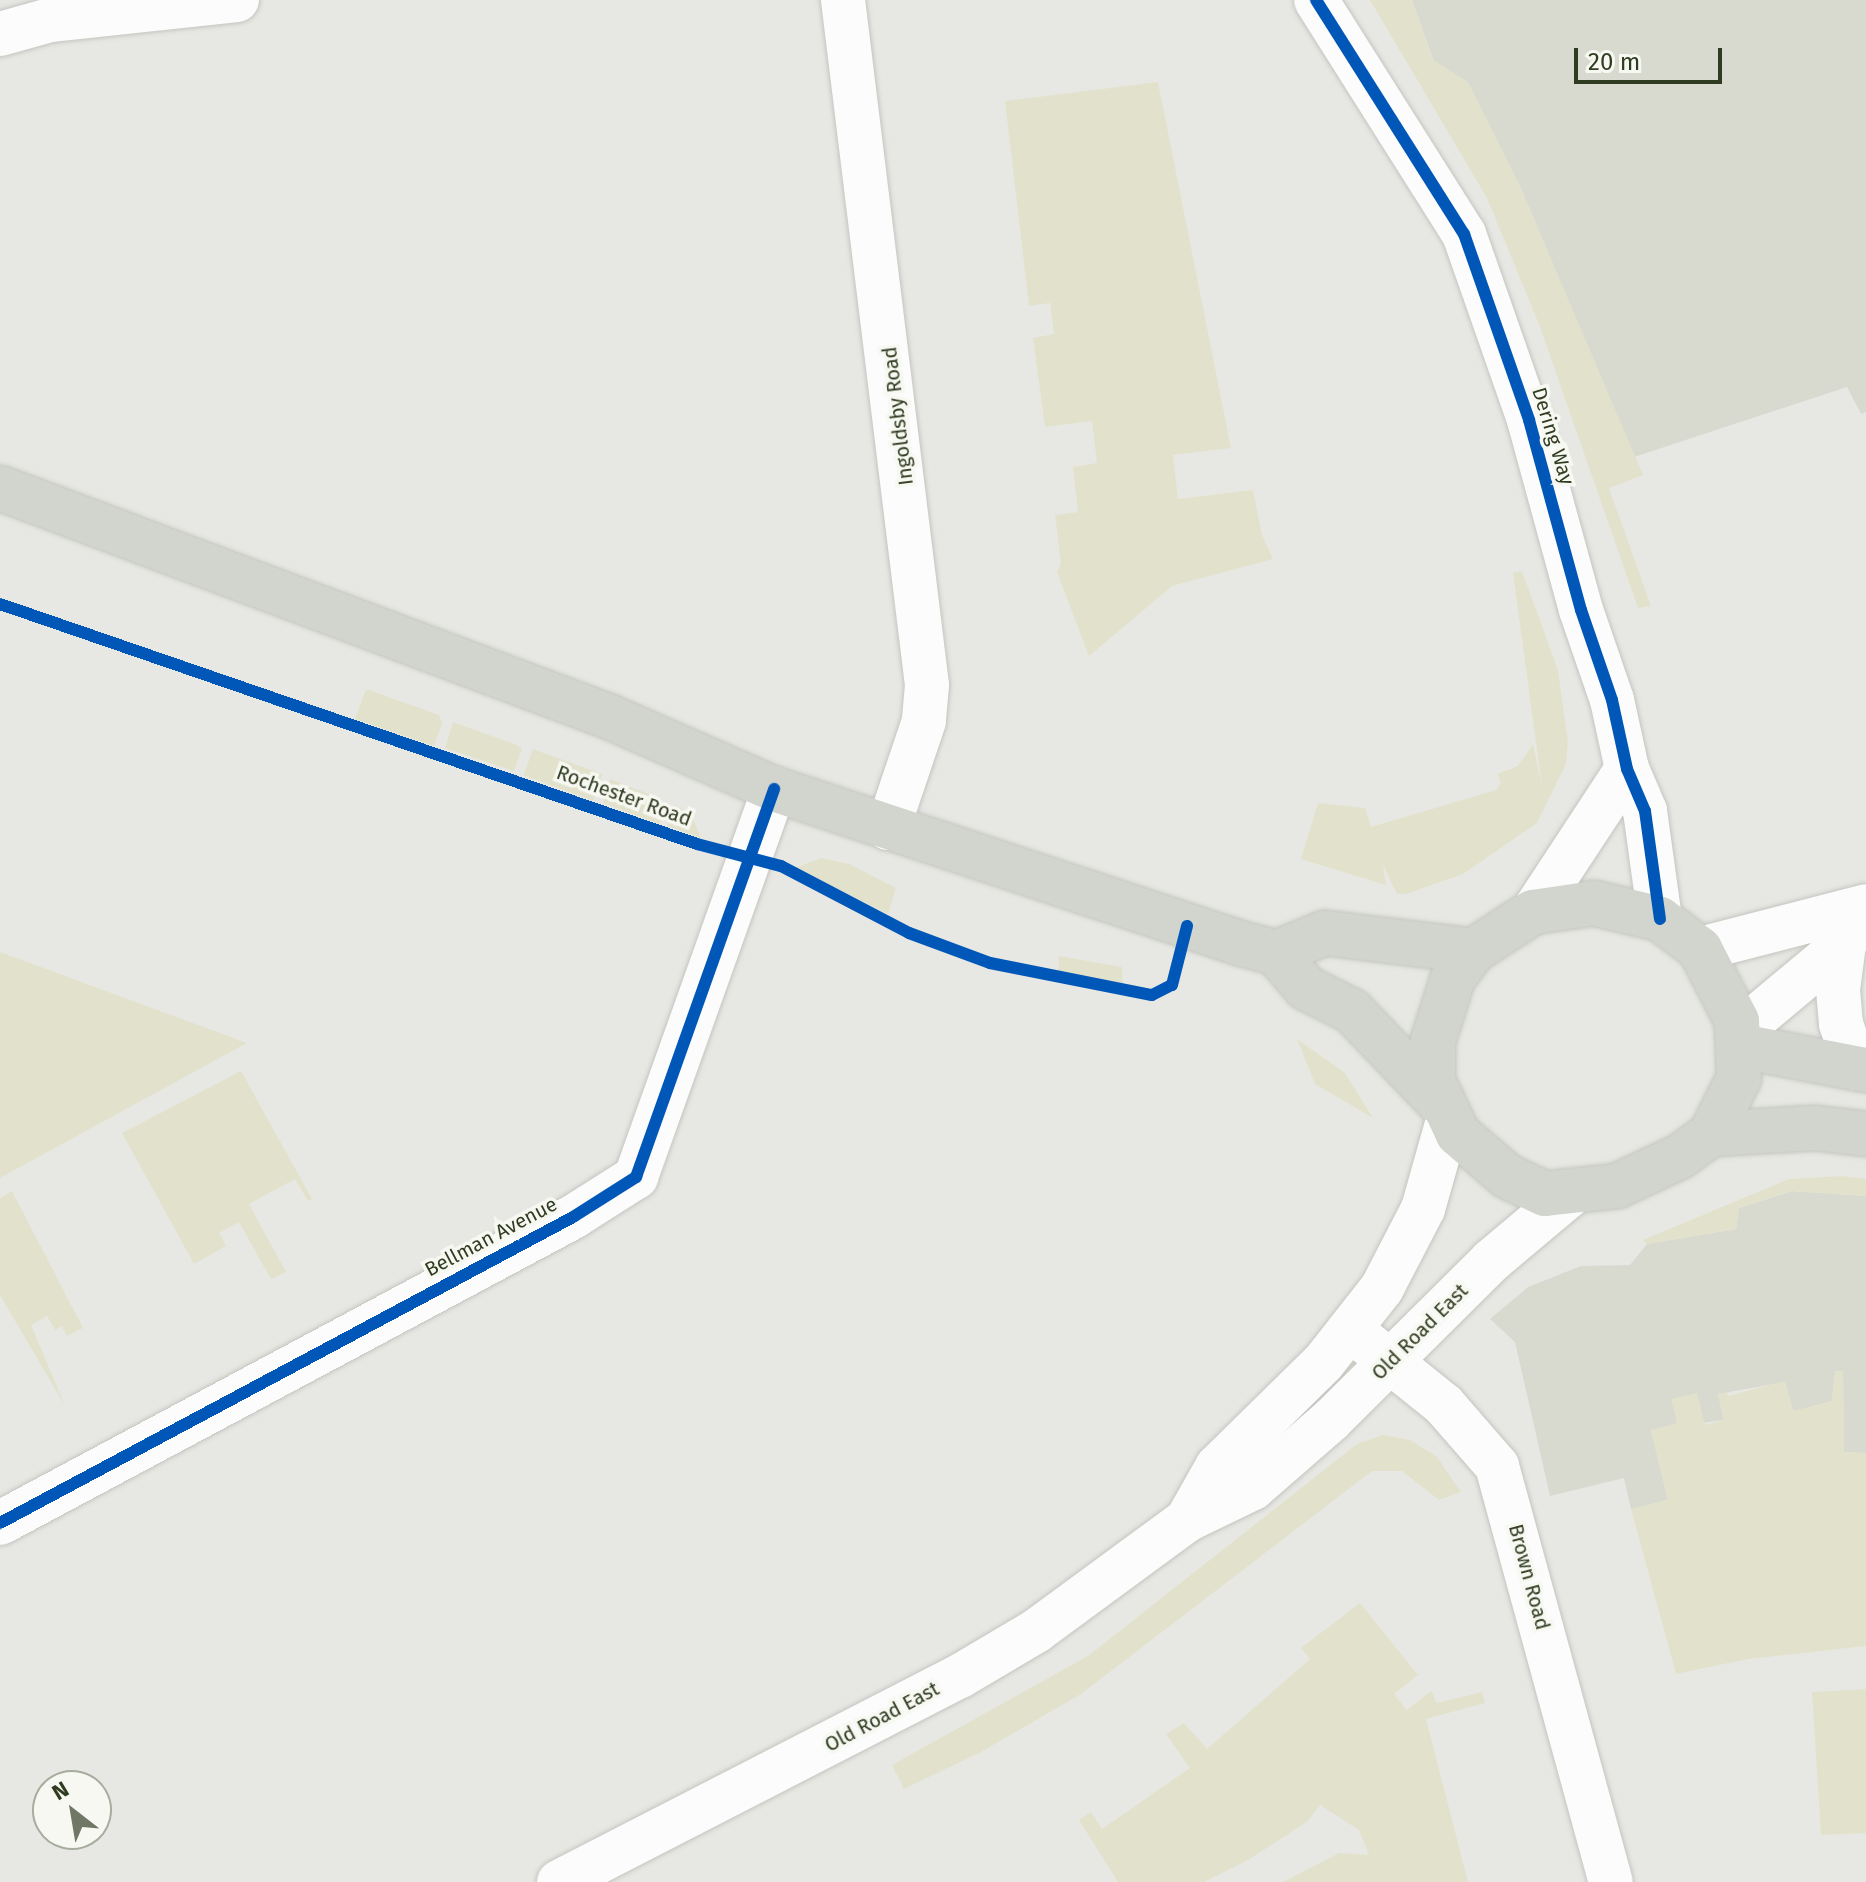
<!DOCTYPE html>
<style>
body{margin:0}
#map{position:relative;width:1866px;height:1882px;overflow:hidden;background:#e7e8e3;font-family:"Fira Sans",sans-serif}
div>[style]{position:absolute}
.built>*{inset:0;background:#d8dad0}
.green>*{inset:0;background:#e2e2cc;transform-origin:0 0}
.roads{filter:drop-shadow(0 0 2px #c4c5c0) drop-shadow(0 0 2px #c4c5c0)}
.street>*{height:44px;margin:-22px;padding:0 22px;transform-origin:22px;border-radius:22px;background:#fbfcfb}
.secondary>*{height:44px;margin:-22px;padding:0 22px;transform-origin:22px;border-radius:22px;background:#fbfcfb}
.primary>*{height:44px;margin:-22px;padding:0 22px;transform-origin:22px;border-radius:22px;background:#d2d5cd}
.cycleway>*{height:12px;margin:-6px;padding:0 6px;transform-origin:6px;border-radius:6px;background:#0057b8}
span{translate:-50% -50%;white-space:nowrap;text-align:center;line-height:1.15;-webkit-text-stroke:7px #f6f8f1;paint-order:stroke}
.street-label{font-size:20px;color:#303c21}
.north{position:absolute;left:32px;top:1770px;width:80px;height:80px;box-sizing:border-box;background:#f6f8f1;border:2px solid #a7ad9e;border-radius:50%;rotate:329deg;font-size:22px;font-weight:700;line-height:32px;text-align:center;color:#303c21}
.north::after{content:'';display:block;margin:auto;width:28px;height:36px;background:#707865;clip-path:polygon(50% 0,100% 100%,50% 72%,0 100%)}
.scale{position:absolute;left:1574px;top:48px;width:148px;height:36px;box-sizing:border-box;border:4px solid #303c21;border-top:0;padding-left:10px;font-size:24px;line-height:28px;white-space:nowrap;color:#303c21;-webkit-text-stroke:6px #f6f8f1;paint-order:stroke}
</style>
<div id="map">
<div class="built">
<div style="clip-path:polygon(1412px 0,1866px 0,1866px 412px,1861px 414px,1847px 387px,1634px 457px,1519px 184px,1433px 59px)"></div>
<div style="clip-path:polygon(1792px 1191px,1866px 1196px,1866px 1453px,1844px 1452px,1843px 1371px,1835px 1371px,1832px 1401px,1793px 1412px,1785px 1382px,1718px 1394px,1724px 1420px,1651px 1430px,1668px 1500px,1631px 1509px,1624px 1478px,1550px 1496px,1515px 1342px,1490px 1319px,1528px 1287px,1581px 1266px,1630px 1265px,1647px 1244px,1736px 1229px,1739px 1208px)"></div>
</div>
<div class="green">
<div style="clip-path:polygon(1370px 0,1412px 0,1433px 60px,1468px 82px,1519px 184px,1643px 475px,1609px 488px,1651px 606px,1638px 608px,1540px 327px,1487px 198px)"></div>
<div style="clip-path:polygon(1158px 82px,1231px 448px,1173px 455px,1178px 499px,1253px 490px,1262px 535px,1273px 559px,1172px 586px,1089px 656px,1057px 572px,1061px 563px,1055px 515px,1078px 512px,1073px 467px,1097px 463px,1092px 421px,1045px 427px,1033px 338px,1054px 334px,1050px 303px,1029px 306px,1005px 101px)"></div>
<div style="clip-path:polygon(1522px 571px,1558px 670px,1568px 742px,1566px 764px,1537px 823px,1463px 874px,1406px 894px,1397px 894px,1383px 865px,1386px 885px,1301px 859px,1318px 803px,1365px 808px,1371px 827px,1496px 790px,1501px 783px,1497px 774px,1518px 766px,1533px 744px,1542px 787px,1513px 573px)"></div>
<div style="clip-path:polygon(366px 689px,439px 715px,442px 723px,434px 746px,355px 719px)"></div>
<div style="clip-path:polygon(453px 722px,517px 745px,522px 749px,514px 771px,445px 748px)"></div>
<div style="left:533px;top:749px;width:74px;height:28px;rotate:20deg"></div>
<div style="clip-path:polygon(610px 779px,662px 799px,660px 824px,603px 803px)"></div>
<div style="clip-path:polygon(675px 805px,691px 814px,701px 838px,667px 826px)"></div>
<div style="clip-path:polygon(821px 858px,849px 864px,896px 888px,888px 914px,795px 868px)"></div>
<div style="clip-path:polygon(0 952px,247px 1043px,0 1178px)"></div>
<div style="clip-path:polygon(1059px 956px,1122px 967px,1123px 984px,1115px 988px,1058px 976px)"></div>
<div style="clip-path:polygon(1297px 1039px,1345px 1073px,1373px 1118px,1315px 1084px)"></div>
<div style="clip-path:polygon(241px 1071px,312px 1199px,308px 1201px,295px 1179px,249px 1204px,286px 1272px,271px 1279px,239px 1222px,219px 1233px,226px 1246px,194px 1264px,122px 1133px)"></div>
<div style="clip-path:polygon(1842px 1176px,1866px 1179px,1866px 1196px,1790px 1191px,1739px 1208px,1736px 1229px,1647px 1244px,1643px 1240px,1789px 1179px)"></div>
<div style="clip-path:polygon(12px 1191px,83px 1328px,67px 1336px,62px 1326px,55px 1330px,47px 1316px,31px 1325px,65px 1406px,0 1295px,0 1198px)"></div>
<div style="clip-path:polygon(1835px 1371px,1843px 1371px,1844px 1452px,1866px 1453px,1866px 1646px,1748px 1659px,1676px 1674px,1631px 1509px,1668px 1500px,1651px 1430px,1677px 1423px,1671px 1399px,1697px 1393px,1705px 1425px,1724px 1420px,1718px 1394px,1727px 1392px,1728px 1396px,1785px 1381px,1793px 1411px,1832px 1401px)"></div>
<div style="clip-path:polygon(1383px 1435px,1410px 1440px,1437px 1457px,1461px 1492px,1439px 1500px,1402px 1471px,1372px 1471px,1081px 1694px,981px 1752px,904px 1789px,892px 1765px,1088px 1656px,1357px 1444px)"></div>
<div style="clip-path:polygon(1360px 1603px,1418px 1675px,1394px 1694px,1407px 1710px,1431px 1691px,1437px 1703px,1482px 1692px,1485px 1703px,1426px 1719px,1468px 1882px,1283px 1882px,1339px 1853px,1369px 1855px,1359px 1830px,1320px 1805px,1308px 1821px,1250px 1859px,1204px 1882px,1118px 1882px,1079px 1820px,1091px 1812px,1102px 1829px,1190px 1768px,1166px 1734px,1184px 1723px,1207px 1749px,1310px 1659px,1301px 1648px)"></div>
<div style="clip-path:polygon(1866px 1689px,1866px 1833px,1821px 1835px,1812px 1692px)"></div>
</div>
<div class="roads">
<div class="street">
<div style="left:843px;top:0;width:690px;rotate:83.01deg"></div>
<div style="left:927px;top:685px;width:36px;rotate:95deg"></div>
<div style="left:924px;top:721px;width:113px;rotate:108.6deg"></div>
<div style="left:1316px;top:0;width:277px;rotate:57.7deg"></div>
<div style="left:1464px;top:234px;width:197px;rotate:70.7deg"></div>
<div style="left:1529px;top:420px;width:197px;rotate:74.7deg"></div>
<div style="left:1581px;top:610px;width:95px;rotate:71deg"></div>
<div style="left:1612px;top:700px;width:71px;rotate:77.7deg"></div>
<div style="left:1627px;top:769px;width:46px;rotate:66.8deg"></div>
<div style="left:1645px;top:811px;width:109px;rotate:82.1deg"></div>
<div style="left:0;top:34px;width:52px;rotate:-15.6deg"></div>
<div style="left:50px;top:20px;width:188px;rotate:-6.1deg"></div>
<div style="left:1533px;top:912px;width:171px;rotate:-56.7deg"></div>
<div style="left:1352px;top:1331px;width:118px;rotate:38.8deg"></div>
<div style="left:1444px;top:1405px;width:81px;rotate:49deg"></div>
<div style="left:1497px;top:1466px;width:431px;rotate:74.7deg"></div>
<div style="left:0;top:1523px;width:650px;rotate:-28.1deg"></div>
<div style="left:573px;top:1217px;width:75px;rotate:-32.4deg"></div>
<div style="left:636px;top:1177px;width:412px;rotate:-70.4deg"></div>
</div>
<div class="secondary">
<div style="left:1700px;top:949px;width:171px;rotate:-14.5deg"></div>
<div style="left:1740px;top:1031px;width:136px;rotate:-39.9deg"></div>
<div style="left:1856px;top:1068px;width:46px;rotate:-108.8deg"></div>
<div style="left:1841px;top:1024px;width:34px;rotate:-95deg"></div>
<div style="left:1838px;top:990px;width:46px;rotate:-82.6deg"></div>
<div style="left:1844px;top:944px;width:43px;rotate:-59.3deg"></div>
<div style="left:1187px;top:1520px;width:61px;rotate:-60.5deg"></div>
<div style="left:1217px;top:1467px;width:148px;rotate:-44.5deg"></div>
<div style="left:1323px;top:1363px;width:95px;rotate:-51.8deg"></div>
<div style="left:1382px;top:1288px;width:89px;rotate:-62.6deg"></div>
<div style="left:1423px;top:1209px;width:92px;rotate:-74.3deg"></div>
<div style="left:559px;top:1882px;width:451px;rotate:-27.2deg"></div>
<div style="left:960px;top:1676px;width:88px;rotate:-30.6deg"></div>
<div style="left:1036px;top:1631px;width:187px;rotate:-36.3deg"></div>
<div style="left:1187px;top:1520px;width:73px;rotate:-25.9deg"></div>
<div style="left:1253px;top:1488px;width:103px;rotate:-41.1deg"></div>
<div style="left:1331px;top:1420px;width:226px;rotate:-44.8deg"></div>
<div style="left:1491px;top:1261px;width:106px;rotate:-40deg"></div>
</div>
<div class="primary">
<div style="left:0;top:488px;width:652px;rotate:20.58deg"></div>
<div style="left:610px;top:717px;width:179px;rotate:23.7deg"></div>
<div style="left:774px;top:789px;width:490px;rotate:18.3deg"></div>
<div style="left:1239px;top:943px;width:38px;rotate:15deg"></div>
<div style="left:1276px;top:953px;width:53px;rotate:-22.2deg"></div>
<div style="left:1325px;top:933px;width:149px;rotate:6.9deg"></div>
<div style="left:1594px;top:903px;width:68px;rotate:13.6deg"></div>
<div style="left:1660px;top:919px;width:50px;rotate:36.9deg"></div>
<div style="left:1700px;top:949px;width:81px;rotate:62.8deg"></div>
<div style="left:1737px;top:1021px;width:57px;rotate:88deg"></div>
<div style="left:1739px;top:1078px;width:63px;rotate:116.6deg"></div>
<div style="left:1711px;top:1134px;width:37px;rotate:144deg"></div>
<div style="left:1681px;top:1156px;width:71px;rotate:154.9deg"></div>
<div style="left:1617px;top:1186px;width:72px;rotate:173.7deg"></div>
<div style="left:1545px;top:1194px;width:42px;rotate:-154.7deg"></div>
<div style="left:1507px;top:1176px;width:65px;rotate:-139.4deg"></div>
<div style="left:1458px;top:1134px;width:59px;rotate:-115.3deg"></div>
<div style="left:1433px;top:1081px;width:40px;rotate:-90deg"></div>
<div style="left:1433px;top:1041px;width:66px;rotate:-72.4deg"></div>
<div style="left:1453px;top:978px;width:34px;rotate:-53deg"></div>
<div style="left:1473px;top:951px;width:72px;rotate:-33deg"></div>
<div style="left:1533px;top:912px;width:62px;rotate:-8.4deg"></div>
<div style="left:1276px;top:953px;width:46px;rotate:49.4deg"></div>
<div style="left:1306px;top:988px;width:51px;rotate:26.6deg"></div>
<div style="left:1352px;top:1011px;width:126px;rotate:46.3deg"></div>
<div style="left:1741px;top:1046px;width:127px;rotate:10.9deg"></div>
<div style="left:1711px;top:1134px;width:104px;rotate:-3.3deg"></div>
<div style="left:1815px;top:1128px;width:51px;rotate:6.7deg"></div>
</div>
</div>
<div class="cycleway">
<div style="left:1316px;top:0;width:277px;rotate:57.7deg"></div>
<div style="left:1464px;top:234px;width:197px;rotate:70.7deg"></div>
<div style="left:1529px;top:420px;width:197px;rotate:74.7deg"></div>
<div style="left:1581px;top:610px;width:95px;rotate:71deg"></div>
<div style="left:1612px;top:700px;width:71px;rotate:77.7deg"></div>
<div style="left:1627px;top:769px;width:46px;rotate:66.8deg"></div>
<div style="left:1645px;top:811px;width:109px;rotate:82.1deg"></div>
<div style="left:0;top:604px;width:737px;rotate:19deg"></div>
<div style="left:697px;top:844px;width:87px;rotate:14.7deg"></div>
<div style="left:781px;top:866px;width:144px;rotate:27.6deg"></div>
<div style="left:909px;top:933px;width:86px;rotate:20.3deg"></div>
<div style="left:990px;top:963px;width:165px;rotate:11.2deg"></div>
<div style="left:1152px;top:995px;width:22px;rotate:-27deg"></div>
<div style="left:1172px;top:985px;width:61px;rotate:-75.7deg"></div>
<div style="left:0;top:1523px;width:650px;rotate:-28.1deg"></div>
<div style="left:573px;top:1217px;width:75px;rotate:-32.4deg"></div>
<div style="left:636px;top:1177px;width:412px;rotate:-70.4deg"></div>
</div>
<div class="street-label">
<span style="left:898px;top:416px;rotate:-97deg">Ingoldsby Road</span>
<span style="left:1553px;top:436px;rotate:73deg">Dering Way</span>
<span style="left:624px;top:796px;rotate:20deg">Rochester Road</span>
<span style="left:491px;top:1237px;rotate:-28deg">Bellman Avenue</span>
<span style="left:1420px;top:1332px;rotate:-45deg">Old Road East</span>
<span style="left:1529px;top:1577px;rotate:75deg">Brown Road</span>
<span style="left:882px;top:1717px;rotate:-28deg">Old Road East</span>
</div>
<div class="north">N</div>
<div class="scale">20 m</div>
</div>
